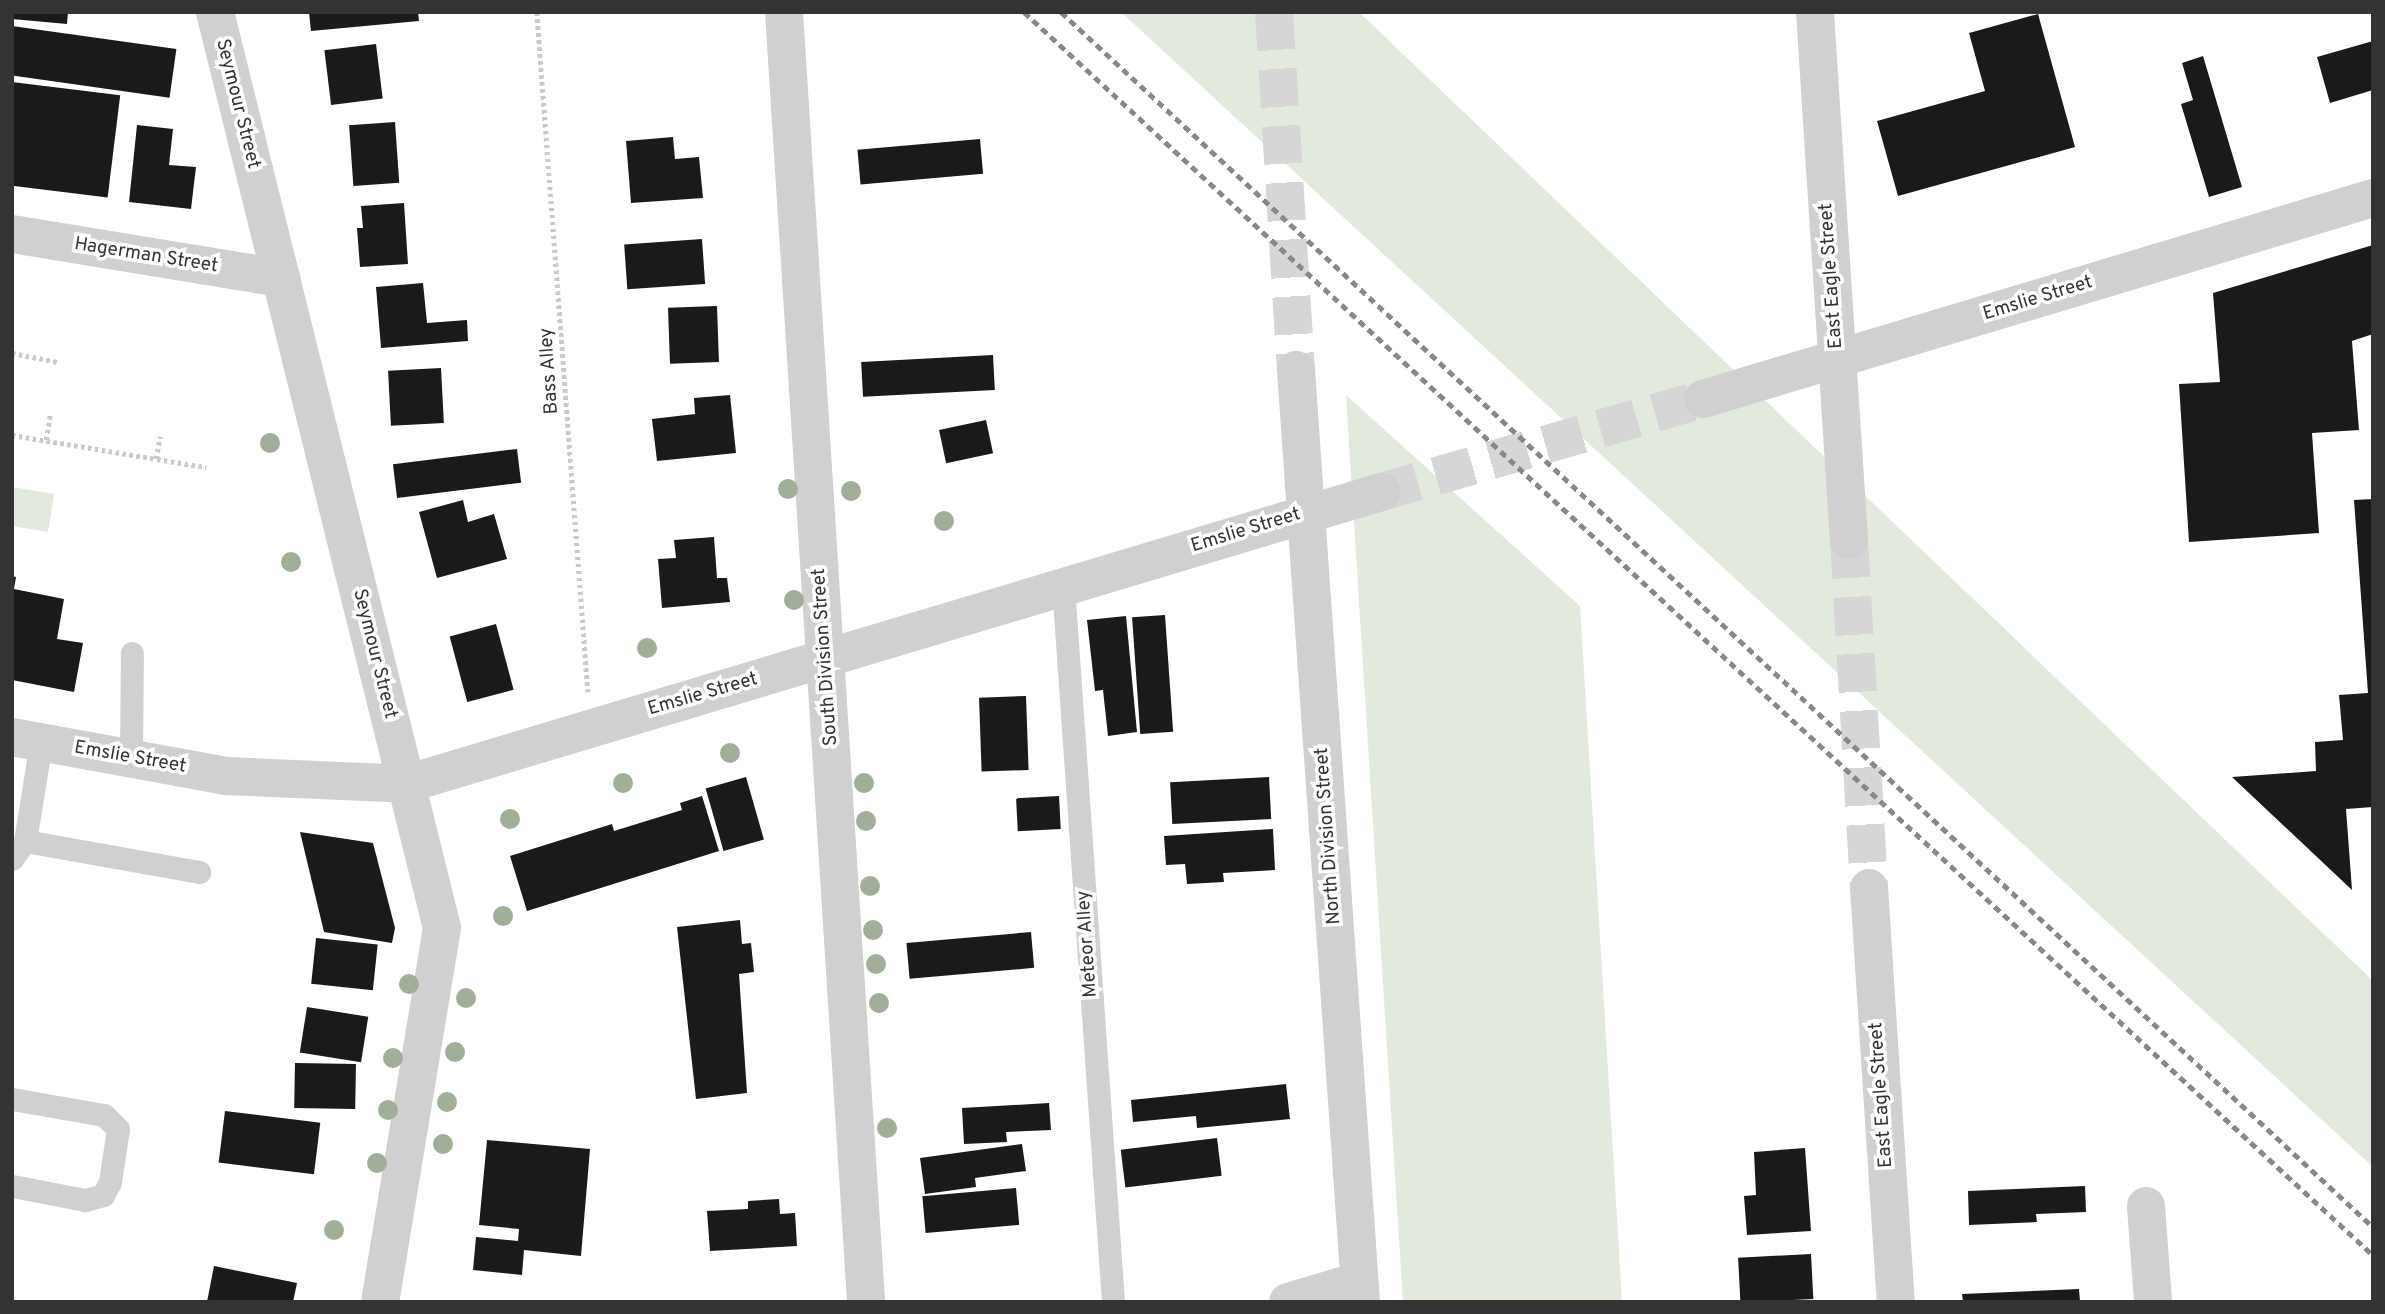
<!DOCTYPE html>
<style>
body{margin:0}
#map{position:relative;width:2385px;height:1314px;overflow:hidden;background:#fff;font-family:Overpass,sans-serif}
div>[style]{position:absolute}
.green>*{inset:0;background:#e2e9dd}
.building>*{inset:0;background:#1a1a1a;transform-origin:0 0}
.street-tunnel>*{height:38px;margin-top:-19px;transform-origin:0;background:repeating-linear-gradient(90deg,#d6d6d6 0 38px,transparent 0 57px)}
.path>*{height:4.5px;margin-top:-2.25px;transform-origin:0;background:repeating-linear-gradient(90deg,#cacaca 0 3.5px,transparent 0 7px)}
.lane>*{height:23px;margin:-11.5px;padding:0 11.5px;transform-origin:11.5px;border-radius:11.5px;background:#d0d0d0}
.street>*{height:38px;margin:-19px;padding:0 19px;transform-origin:19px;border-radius:19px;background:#d0d0d0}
.rail>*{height:5px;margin-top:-2.5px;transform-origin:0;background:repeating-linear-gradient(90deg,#888 0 7px,transparent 0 12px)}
.trees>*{width:20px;height:20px;margin:-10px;border-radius:50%;background:#a1ae98}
span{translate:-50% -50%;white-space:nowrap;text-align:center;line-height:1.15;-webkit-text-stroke:7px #fff;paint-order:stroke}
.street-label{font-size:19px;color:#333}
.frame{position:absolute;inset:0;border:14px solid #333;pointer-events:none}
</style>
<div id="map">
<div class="green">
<div style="clip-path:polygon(1121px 12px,1359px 12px,2373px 981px,2373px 1167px)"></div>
<div style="clip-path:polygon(1346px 395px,1580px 606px,1622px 1302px,1403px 1302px)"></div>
<div style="clip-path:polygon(12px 487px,54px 494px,48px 532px,12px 526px)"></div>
</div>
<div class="building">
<div style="clip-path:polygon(12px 12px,68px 12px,67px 24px,12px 19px)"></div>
<div style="clip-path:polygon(309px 12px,418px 12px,419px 21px,311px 31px)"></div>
<div style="clip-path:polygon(2038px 14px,2075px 147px,1898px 196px,1877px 121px,1985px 91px,1969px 33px)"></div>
<div style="left:12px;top:26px;width:166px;height:49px;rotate:8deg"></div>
<div style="clip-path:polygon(2373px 41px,2373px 90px,2330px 103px,2317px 57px)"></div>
<div style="left:376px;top:44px;width:55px;height:52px;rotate:83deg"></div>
<div style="clip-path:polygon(2203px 56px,2242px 187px,2209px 197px,2181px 104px,2193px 100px,2182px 63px)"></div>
<div style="left:12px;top:82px;width:109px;height:103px;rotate:7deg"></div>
<div style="left:395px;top:122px;width:61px;height:46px;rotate:86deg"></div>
<div style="clip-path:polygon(137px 125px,173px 129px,169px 165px,196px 167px,191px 209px,129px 202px)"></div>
<div style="clip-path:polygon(673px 137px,675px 159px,699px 157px,703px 198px,631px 203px,626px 141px)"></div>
<div style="left:980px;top:139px;width:35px;height:123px;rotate:85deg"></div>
<div style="clip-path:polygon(404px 203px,408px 264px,360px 267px,357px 228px,363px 228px,361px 206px)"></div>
<div style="left:702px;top:239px;width:45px;height:78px;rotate:86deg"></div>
<div style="clip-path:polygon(2373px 245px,2373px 334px,2352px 341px,2359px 430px,2312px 433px,2319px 533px,2189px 542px,2179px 384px,2220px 382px,2213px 293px)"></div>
<div style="clip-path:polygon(423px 283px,427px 323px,467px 320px,468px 341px,381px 348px,376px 287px)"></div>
<div style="left:717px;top:306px;width:56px;height:49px;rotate:88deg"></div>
<div style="left:993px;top:355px;width:35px;height:132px;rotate:87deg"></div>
<div style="left:441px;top:368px;width:55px;height:53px;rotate:87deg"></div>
<div style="clip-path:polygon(730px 395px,736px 453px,657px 461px,652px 419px,695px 414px,694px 398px)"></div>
<div style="left:986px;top:420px;width:34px;height:48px;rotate:78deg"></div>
<div style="left:517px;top:449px;width:34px;height:125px;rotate:83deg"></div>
<div style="clip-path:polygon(2373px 499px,2373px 807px,2346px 809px,2352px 890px,2232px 777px,2316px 771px,2315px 742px,2343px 740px,2339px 695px,2368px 693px,2354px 500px)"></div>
<div style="clip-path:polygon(463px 500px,468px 522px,494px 514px,507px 559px,437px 578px,419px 512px)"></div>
<div style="clip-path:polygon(714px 537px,717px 578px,727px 578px,730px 602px,662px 608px,658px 559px,676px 558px,674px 540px)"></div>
<div style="clip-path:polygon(12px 576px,16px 577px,14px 589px,64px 599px,57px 639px,83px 643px,74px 692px,12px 680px)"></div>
<div style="left:1165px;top:615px;width:117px;height:33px;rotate:86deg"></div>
<div style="clip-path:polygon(1126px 616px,1137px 732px,1108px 736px,1103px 690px,1095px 691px,1087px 620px)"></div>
<div style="left:496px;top:624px;width:68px;height:48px;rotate:75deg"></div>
<div style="left:1026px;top:696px;width:74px;height:47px;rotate:88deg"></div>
<div style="left:746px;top:777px;width:65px;height:42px;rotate:74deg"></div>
<div style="left:1269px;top:777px;width:42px;height:99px;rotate:87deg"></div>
<div style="clip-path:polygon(702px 796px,719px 851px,527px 911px,510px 856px,612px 824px,614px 831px,682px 810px,680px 803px)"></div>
<div style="left:1059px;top:796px;width:33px;height:43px;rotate:87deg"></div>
<div style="clip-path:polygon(1273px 829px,1275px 870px,1223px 873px,1224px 882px,1187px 884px,1185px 864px,1166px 865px,1164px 836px)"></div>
<div style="clip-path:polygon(300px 832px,373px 843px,395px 928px,392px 943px,324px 932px)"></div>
<div style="clip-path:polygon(740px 920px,742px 944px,751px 943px,754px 972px,739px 974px,747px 1093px,696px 1099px,677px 927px)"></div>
<div style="left:1031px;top:932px;width:36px;height:125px;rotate:85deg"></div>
<div style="left:316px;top:938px;width:62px;height:46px;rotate:6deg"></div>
<div style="left:307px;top:1007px;width:62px;height:46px;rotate:9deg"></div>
<div style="left:295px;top:1063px;width:61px;height:45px;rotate:1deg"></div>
<div style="clip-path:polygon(1286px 1084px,1290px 1119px,1197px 1128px,1196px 1116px,1133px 1122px,1131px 1100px)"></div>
<div style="clip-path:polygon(1049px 1103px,1051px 1130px,1006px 1132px,1007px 1142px,964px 1144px,962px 1108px)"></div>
<div style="left:225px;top:1111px;width:96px;height:52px;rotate:7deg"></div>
<div style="left:1217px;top:1138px;width:38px;height:97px;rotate:83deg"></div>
<div style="clip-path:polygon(487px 1140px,590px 1149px,581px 1256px,524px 1250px,522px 1275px,473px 1270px,476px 1237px,518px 1241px,519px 1229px,479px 1225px)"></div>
<div style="clip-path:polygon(1022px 1144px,1026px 1171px,975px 1178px,976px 1187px,925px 1194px,920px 1158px)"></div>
<div style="clip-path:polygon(1805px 1148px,1811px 1231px,1747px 1235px,1744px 1196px,1756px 1195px,1754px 1152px)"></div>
<div style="clip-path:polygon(2085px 1186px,2086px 1212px,2036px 1214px,2037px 1222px,1969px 1225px,1968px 1191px)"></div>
<div style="left:1016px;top:1188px;width:37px;height:94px;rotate:85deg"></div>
<div style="clip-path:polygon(779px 1199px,780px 1214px,795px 1213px,797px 1246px,710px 1251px,707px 1211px,748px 1209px,748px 1201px)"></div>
<div style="left:1811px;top:1254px;width:45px;height:73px;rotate:87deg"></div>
<div style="clip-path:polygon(214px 1266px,297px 1283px,293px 1302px,207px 1302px)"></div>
<div style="clip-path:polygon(2079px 1289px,2080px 1302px,1963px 1302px,1962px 1294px)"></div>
</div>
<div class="street-tunnel">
<div style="left:1274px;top:12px;width:359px;rotate:86.5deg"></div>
<div style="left:1381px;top:492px;width:335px;rotate:-16.1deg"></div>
<div style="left:1849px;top:540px;width:349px;rotate:86.7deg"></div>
</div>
<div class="path">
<div style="left:537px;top:12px;width:682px;rotate:85.71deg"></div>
<div style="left:12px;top:353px;width:47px;rotate:11.1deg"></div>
<div style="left:12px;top:435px;width:197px;rotate:9.4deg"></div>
<div style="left:46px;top:440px;width:26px;rotate:-81deg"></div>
<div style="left:156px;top:459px;width:23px;rotate:-80deg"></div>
</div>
<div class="lane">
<div style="left:1063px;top:585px;width:719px;rotate:86.01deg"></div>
<div style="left:131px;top:759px;width:106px;rotate:-89.5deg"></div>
<div style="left:25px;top:841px;width:177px;rotate:10.1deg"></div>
<div style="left:12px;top:859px;width:22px;rotate:-54deg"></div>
<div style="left:25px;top:841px;width:100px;rotate:-80.8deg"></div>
<div style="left:12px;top:1099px;width:93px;rotate:9.9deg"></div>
<div style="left:104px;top:1115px;width:20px;rotate:45deg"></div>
<div style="left:118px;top:1129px;width:54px;rotate:98.6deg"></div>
<div style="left:110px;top:1182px;width:15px;rotate:118deg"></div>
<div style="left:103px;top:1195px;width:19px;rotate:164deg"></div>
<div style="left:85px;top:1200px;width:74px;rotate:-169.1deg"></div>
</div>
<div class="street">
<div style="left:215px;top:12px;width:944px;rotate:76.08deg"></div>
<div style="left:442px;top:928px;width:379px;rotate:99.4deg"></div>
<div style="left:784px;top:12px;width:1293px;rotate:86.36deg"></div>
<div style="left:1815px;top:12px;width:529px;rotate:86.32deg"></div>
<div style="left:12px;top:234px;width:273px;rotate:9.3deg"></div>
<div style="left:1296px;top:370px;width:934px;rotate:86.01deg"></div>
<div style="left:1703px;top:399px;width:700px;rotate:-16.7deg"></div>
<div style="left:12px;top:737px;width:218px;rotate:10.3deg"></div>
<div style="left:226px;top:776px;width:180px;rotate:2.5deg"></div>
<div style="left:406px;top:784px;width:1018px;rotate:-16.67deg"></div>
<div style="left:1869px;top:888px;width:415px;rotate:86.3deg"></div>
<div style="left:2146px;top:1206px;width:96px;rotate:85.8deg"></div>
<div style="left:1288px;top:1302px;width:74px;rotate:-16.5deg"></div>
</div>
<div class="rail">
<div style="left:1024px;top:12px;width:1834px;rotate:42.66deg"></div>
<div style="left:1061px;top:12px;width:1788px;rotate:42.8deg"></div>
</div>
<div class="trees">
<div style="left:270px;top:443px"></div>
<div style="left:788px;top:489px"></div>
<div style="left:851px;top:491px"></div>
<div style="left:944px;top:521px"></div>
<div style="left:291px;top:562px"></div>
<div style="left:794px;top:600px"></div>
<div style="left:647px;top:648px"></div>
<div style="left:730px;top:753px"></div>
<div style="left:623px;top:783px"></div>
<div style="left:864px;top:783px"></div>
<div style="left:510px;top:819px"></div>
<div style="left:866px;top:821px"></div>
<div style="left:870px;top:886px"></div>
<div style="left:503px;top:916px"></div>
<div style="left:873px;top:930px"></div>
<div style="left:876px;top:964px"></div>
<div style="left:409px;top:984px"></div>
<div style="left:466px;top:998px"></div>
<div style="left:879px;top:1003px"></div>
<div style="left:455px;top:1052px"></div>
<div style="left:393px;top:1058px"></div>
<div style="left:447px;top:1102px"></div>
<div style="left:388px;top:1110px"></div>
<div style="left:887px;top:1128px"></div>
<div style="left:443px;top:1144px"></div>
<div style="left:377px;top:1163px"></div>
<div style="left:334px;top:1230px"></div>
</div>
<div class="street-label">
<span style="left:237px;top:104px;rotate:76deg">Seymour Street</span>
<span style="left:146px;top:256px;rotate:9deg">Hagerman Street</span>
<span style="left:1832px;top:276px;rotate:-94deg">East Eagle Street</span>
<span style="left:2038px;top:299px;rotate:-17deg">Emslie Street</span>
<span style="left:550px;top:371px;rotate:-94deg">Bass Alley</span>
<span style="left:1246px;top:531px;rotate:-17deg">Emslie Street</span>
<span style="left:374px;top:654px;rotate:76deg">Seymour Street</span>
<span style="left:826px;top:657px;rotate:-94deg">South Division Street</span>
<span style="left:703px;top:695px;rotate:-16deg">Emslie Street</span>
<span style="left:130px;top:758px;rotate:10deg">Emslie Street</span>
<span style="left:1329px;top:836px;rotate:-94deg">North Division Street</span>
<span style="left:1088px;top:944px;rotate:-94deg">Meteor Alley</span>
<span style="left:1882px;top:1095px;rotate:-94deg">East Eagle Street</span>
</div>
<div class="frame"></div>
</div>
